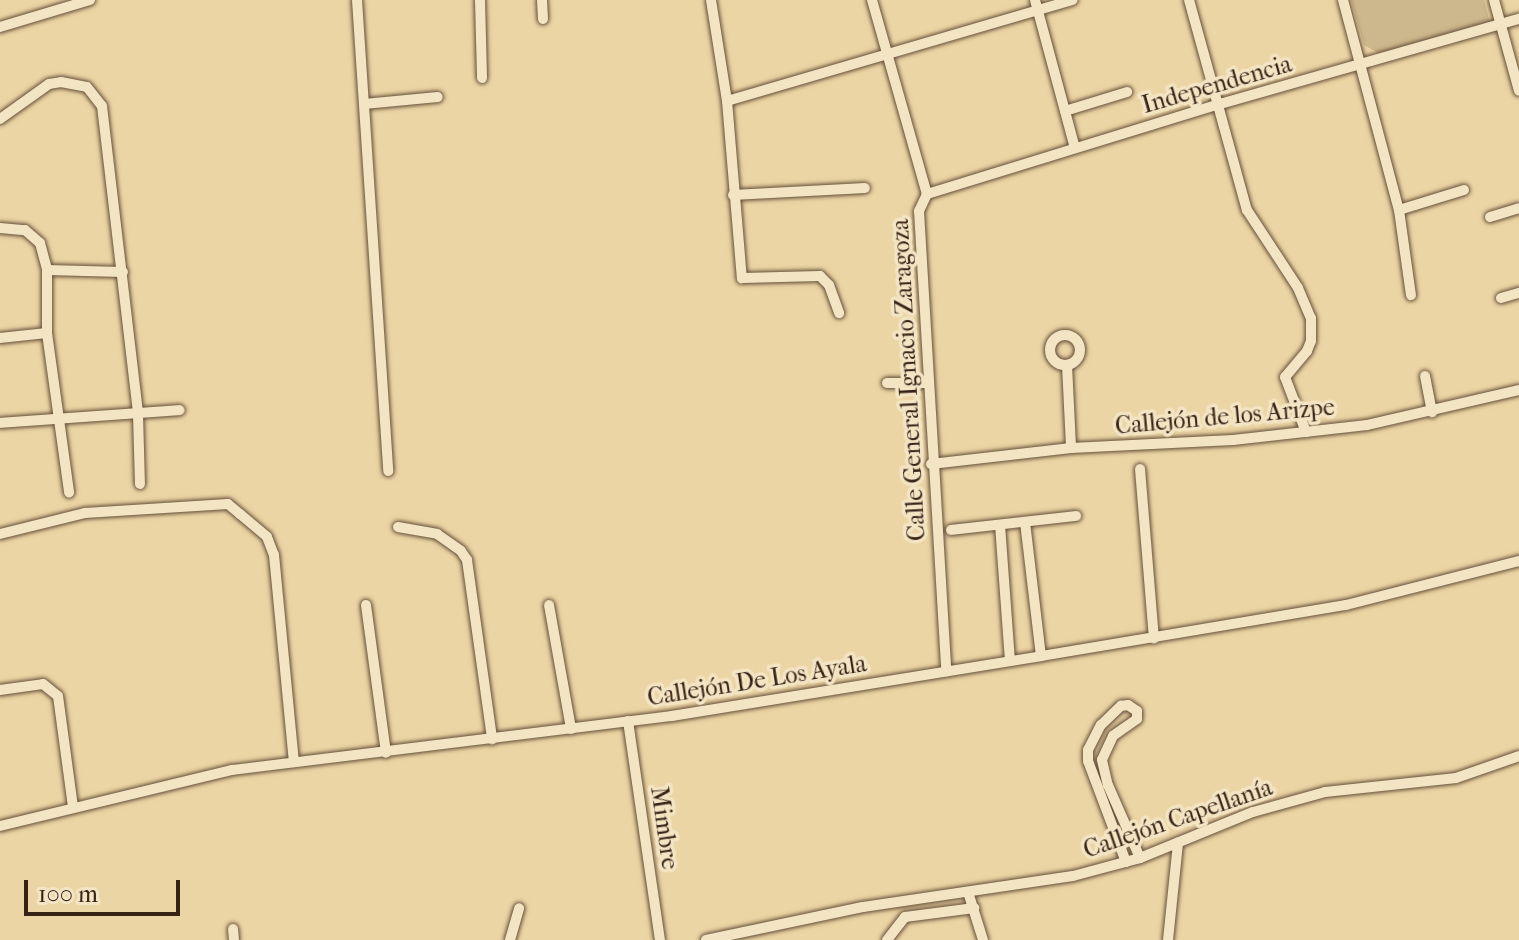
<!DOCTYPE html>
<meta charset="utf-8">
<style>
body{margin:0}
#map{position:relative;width:1519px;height:940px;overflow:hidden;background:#ecd5a4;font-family:"IM FELL French Canon",serif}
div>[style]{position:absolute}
.green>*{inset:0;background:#cdb78c}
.roads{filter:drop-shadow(0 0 2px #654f3a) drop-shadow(0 0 2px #654f3a)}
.minor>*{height:10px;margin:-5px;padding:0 5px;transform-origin:5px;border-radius:5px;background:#f3e4c4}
.minor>.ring{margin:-5px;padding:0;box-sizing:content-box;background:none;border:10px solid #f3e4c4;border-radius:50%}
span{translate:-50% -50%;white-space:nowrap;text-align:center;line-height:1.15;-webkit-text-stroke:7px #f3e4c4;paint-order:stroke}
.street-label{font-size:24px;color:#382216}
.scale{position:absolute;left:24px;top:880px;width:156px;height:36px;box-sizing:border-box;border:4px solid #382216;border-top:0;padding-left:10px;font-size:24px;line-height:28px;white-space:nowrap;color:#382216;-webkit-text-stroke:6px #f3e4c4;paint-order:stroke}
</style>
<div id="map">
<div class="green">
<div style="clip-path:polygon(1351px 0,1484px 0,1490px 22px,1380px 54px,1364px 45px)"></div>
</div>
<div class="roads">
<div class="minor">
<div style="left:357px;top:0;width:472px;rotate:86.2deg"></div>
<div style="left:480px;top:0;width:78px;rotate:88.5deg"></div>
<div style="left:542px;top:0;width:19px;rotate:87deg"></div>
<div style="left:711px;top:0;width:102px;rotate:81deg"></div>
<div style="left:727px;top:101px;width:178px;rotate:85.2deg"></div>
<div style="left:742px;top:278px;width:78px;rotate:-1.5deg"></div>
<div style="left:820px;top:276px;width:13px;rotate:45deg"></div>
<div style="left:829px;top:285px;width:30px;rotate:70deg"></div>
<div style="left:872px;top:0;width:202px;rotate:74.2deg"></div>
<div style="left:927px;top:194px;width:19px;rotate:115deg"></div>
<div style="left:919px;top:211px;width:461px;rotate:86.6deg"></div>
<div style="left:1035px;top:0;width:153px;rotate:74.9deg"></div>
<div style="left:1189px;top:0;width:218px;rotate:74.6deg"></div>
<div style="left:1247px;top:210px;width:93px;rotate:56.8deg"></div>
<div style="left:1298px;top:288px;width:33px;rotate:67deg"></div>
<div style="left:1311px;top:318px;width:23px;rotate:90deg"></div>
<div style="left:1311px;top:341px;width:11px;rotate:112deg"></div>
<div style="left:1307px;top:351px;width:34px;rotate:130deg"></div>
<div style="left:1285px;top:377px;width:59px;rotate:69.1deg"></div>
<div style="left:1343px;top:0;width:217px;rotate:75.1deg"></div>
<div style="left:1399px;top:210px;width:86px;rotate:82deg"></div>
<div style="left:1494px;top:0;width:94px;rotate:74.6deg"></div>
<div style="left:0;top:27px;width:94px;rotate:-16.7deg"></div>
<div style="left:727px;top:101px;width:360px;rotate:-16.3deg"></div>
<div style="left:364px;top:104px;width:74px;rotate:-5.4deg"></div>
<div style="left:1065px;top:111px;width:65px;rotate:-17deg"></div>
<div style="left:0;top:119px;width:60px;rotate:-35.5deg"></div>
<div style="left:49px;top:84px;width:12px;rotate:-9deg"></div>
<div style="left:61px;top:82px;width:26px;rotate:11deg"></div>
<div style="left:87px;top:87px;width:24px;rotate:52deg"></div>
<div style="left:102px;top:106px;width:310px;rotate:83.3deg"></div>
<div style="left:138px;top:414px;width:70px;rotate:88.4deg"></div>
<div style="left:927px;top:194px;width:307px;rotate:-17.1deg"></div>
<div style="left:1220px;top:104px;width:311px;rotate:-15.9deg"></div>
<div style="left:733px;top:195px;width:132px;rotate:-3deg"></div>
<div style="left:1399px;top:210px;width:68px;rotate:-17.1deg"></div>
<div style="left:1490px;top:217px;width:30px;rotate:-17deg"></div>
<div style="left:0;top:228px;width:25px;rotate:5deg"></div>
<div style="left:25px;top:230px;width:20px;rotate:41deg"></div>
<div style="left:40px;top:243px;width:28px;rotate:75deg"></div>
<div style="left:47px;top:270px;width:63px;rotate:90deg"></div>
<div style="left:47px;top:333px;width:161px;rotate:82.1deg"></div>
<div style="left:47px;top:270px;width:76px;rotate:1.5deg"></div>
<div style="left:1501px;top:298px;width:19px;rotate:-16deg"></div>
<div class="ring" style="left:1050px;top:335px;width:20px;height:20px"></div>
<div style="left:0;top:338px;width:47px;rotate:-6.1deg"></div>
<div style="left:1067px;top:365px;width:83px;rotate:87.2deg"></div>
<div style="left:1425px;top:376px;width:37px;rotate:79deg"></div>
<div style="left:887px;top:383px;width:42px"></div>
<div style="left:0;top:423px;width:180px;rotate:-4.1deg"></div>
<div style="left:931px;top:464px;width:141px;rotate:-6.5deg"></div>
<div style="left:1071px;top:448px;width:162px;rotate:-2.8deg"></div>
<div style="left:1233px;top:440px;width:135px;rotate:-6.4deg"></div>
<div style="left:1367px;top:425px;width:156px;rotate:-13deg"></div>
<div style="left:1140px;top:469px;width:170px;rotate:85.3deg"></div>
<div style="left:1025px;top:522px;width:135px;rotate:83.2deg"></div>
<div style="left:1000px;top:525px;width:136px;rotate:85.8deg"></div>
<div style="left:398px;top:527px;width:40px;rotate:10deg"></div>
<div style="left:437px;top:534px;width:29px;rotate:35deg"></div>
<div style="left:461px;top:551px;width:11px;rotate:56deg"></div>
<div style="left:467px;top:560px;width:181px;rotate:82deg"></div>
<div style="left:951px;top:530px;width:126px;rotate:-6.4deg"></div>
<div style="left:0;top:534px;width:88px;rotate:-13.9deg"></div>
<div style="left:85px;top:513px;width:143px;rotate:-3.6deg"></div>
<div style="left:228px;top:504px;width:16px;rotate:40deg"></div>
<div style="left:240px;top:514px;width:35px;rotate:40deg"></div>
<div style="left:267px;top:537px;width:19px;rotate:69deg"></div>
<div style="left:274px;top:555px;width:208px;rotate:84.5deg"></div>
<div style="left:366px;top:605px;width:149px;rotate:82.3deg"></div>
<div style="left:549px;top:605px;width:126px;rotate:79.9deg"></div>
<div style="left:0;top:690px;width:43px;rotate:-7.9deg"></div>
<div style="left:43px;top:684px;width:19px;rotate:39deg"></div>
<div style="left:58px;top:696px;width:112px;rotate:82.3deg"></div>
<div style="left:628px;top:721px;width:221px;rotate:81.7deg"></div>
<div style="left:0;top:826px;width:239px;rotate:-13.6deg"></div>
<div style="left:232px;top:770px;width:443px;rotate:-7deg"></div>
<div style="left:672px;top:716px;width:374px;rotate:-9.2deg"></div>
<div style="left:1041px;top:656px;width:309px;rotate:-9.5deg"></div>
<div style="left:1346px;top:605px;width:179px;rotate:-14.3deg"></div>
<div style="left:1126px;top:862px;width:108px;rotate:-110.6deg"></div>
<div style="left:1088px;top:761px;width:11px;rotate:-90deg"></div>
<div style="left:1088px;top:750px;width:28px;rotate:-63deg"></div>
<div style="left:1101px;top:725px;width:28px;rotate:-44deg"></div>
<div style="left:1121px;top:706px;width:7px;rotate:-8deg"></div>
<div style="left:1128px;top:705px;width:11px;rotate:34deg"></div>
<div style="left:1137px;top:711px;width:8px;rotate:90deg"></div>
<div style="left:1137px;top:719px;width:29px;rotate:145deg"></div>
<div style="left:1113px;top:736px;width:26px;rotate:115deg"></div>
<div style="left:1102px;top:760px;width:26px;rotate:77deg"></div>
<div style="left:1108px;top:785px;width:80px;rotate:66.3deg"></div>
<div style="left:968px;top:892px;width:50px;rotate:72.6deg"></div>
<div style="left:233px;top:929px;width:11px;rotate:85deg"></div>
<div style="left:510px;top:940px;width:33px;rotate:-74deg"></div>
<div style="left:706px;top:940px;width:160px;rotate:-11.9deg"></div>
<div style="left:863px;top:907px;width:212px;rotate:-8.4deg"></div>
<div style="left:1073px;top:876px;width:69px;rotate:-15deg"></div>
<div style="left:1140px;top:858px;width:122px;rotate:-22.2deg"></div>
<div style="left:1253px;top:812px;width:75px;rotate:-15.5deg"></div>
<div style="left:1325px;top:792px;width:132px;rotate:-6.1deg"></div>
<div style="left:1456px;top:778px;width:67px;rotate:-19.2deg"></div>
<div style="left:887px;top:940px;width:29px;rotate:-52deg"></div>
<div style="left:905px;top:917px;width:70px;rotate:-7.4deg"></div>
<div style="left:1168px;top:940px;width:98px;rotate:-84.1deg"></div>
</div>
</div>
<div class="street-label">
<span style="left:1217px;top:85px;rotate:-16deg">Independencia</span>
<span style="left:909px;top:380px;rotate:-93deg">Calle General Ignacio Zaragoza</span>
<span style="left:1225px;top:417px;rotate:-5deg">Callejón de los Arizpe</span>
<span style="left:757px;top:681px;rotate:-9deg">Callejón De Los Ayala</span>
<span style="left:1178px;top:819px;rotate:-19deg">Callejón Capellanía</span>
<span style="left:664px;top:828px;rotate:82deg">Mimbre</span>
</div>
<div class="scale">100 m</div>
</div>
